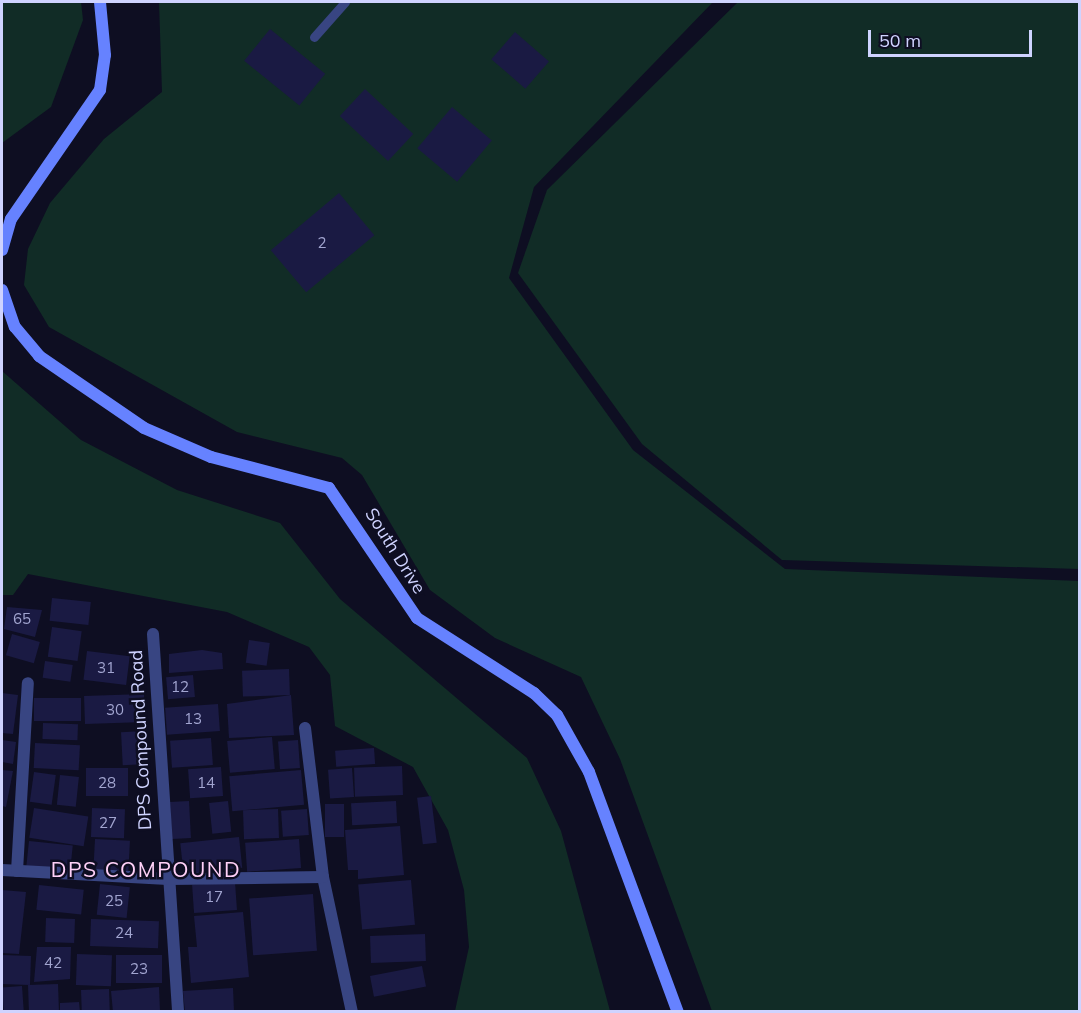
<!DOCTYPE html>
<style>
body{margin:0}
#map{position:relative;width:1081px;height:1013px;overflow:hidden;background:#0e0e22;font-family:Mulish,sans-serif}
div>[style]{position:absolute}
.green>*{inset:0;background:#112c26}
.building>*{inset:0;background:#1a1a43;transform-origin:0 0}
.lane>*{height:9px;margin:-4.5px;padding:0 4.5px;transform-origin:4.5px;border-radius:4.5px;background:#384582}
.street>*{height:12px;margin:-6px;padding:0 6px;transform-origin:6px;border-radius:6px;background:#384582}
.secondary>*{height:12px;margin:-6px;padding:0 6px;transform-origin:6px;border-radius:6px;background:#6682ff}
span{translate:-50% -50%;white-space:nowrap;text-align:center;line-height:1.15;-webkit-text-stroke:5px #0e0e22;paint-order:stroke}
.number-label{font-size:15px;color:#a2a5d0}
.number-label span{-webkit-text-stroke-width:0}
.street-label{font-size:18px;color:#cfd3ff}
.quarter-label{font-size:21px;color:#ffd1f8;letter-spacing:1.5px}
.frame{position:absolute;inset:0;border:3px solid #cfd3ff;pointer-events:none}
.scale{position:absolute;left:868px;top:30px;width:164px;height:27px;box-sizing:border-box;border:3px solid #cfd3ff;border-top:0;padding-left:8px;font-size:18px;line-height:21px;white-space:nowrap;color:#cfd3ff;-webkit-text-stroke:4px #0e0e22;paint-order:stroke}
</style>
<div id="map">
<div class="green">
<div style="clip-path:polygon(2px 2px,81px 2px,83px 20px,51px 107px,2px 143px)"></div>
<div style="clip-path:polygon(159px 2px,713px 2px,534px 187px,509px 278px,633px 450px,785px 569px,1079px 581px,1079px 1011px,712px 1011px,620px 759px,581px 677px,495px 638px,430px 590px,362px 475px,342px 458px,237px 432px,49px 327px,24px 285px,28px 249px,50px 203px,104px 139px,162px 92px)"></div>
<div style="clip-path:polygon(738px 2px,1079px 2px,1079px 569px,782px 560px,642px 444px,518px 273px,547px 190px)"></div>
<div style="clip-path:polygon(2px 371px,81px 440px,177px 490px,280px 523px,340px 599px,527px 758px,561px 831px,610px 1011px,455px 1011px,469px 947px,464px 890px,448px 830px,413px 767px,335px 726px,330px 675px,309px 647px,227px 612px,28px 574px,13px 595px,2px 595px)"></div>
</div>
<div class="building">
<div style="left:270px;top:29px;width:71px;height:41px;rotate:39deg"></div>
<div style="left:515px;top:32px;width:45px;height:36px;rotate:41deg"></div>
<div style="left:365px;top:89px;width:66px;height:37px;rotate:43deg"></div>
<div style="left:452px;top:107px;width:52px;height:54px;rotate:40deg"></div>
<div style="left:339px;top:193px;width:55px;height:89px;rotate:50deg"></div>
<div style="left:52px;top:598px;width:39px;height:23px;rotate:6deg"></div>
<div style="clip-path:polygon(7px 607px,42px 610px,35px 637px,4px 629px)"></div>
<div style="left:52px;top:627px;width:30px;height:30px;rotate:8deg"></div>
<div style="left:12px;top:634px;width:29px;height:22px;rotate:16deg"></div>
<div style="left:249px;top:640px;width:21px;height:23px;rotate:8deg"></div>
<div style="clip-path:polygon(202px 650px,222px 653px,223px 669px,169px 673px,169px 654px)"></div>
<div style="left:87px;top:651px;width:43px;height:29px;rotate:7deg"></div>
<div style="left:45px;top:661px;width:28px;height:17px;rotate:8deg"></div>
<div style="left:289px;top:669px;width:26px;height:47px;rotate:88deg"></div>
<div style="left:193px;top:675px;width:22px;height:27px;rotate:85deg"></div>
<div style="clip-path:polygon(2px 693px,18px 695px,13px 734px,2px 733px)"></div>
<div style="left:144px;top:694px;width:28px;height:60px;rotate:88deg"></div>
<div style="clip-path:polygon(291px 695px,294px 735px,229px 738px,227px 704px)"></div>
<div style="left:34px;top:698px;width:47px;height:23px"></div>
<div style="left:218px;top:704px;width:27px;height:53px;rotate:86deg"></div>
<div style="left:43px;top:723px;width:35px;height:16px;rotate:2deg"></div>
<div style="left:144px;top:731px;width:33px;height:23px;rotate:87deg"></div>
<div style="left:272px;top:737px;width:32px;height:45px;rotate:85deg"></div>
<div style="left:211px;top:738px;width:27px;height:41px;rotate:86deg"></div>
<div style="clip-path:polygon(2px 740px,16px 742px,13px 764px,2px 762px)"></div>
<div style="left:298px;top:740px;width:28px;height:20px;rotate:86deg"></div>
<div style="left:35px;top:743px;width:45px;height:25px;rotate:3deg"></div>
<div style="left:374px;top:748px;width:16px;height:39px;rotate:86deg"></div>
<div style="left:402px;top:766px;width:29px;height:48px;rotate:88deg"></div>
<div style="left:221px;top:767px;width:29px;height:33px;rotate:86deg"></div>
<div style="left:128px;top:768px;width:28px;height:42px;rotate:90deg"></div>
<div style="left:352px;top:768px;width:29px;height:24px;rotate:86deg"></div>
<div style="clip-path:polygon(2px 770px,13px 771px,6px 807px,2px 806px)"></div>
<div style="left:301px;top:770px;width:35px;height:72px;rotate:85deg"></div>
<div style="left:34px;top:772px;width:22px;height:30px;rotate:8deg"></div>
<div style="left:60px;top:775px;width:19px;height:30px;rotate:6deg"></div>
<div style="left:431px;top:796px;width:47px;height:14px;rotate:83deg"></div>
<div style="left:189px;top:801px;width:37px;height:19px;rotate:87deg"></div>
<div style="left:228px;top:801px;width:31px;height:19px;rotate:84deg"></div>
<div style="left:396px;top:801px;width:22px;height:45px;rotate:87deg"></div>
<div style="left:325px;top:804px;width:19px;height:33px"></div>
<div style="left:34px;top:808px;width:55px;height:30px;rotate:9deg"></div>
<div style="left:92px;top:808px;width:33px;height:29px;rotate:2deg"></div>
<div style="left:278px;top:809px;width:29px;height:35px;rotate:88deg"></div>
<div style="left:307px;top:809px;width:26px;height:26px;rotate:86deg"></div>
<div style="clip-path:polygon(400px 826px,404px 875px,358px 879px,358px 870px,348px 870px,345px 830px)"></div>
<div style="left:239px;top:837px;width:31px;height:59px;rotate:84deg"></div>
<div style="left:95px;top:839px;width:35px;height:30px;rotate:3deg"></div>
<div style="left:299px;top:839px;width:29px;height:54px;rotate:86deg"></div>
<div style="left:29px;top:841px;width:44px;height:27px;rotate:6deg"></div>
<div style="left:411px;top:880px;width:45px;height:53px;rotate:85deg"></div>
<div style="left:235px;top:882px;width:28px;height:43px;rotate:86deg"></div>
<div style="left:100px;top:884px;width:30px;height:31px;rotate:6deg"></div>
<div style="left:39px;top:885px;width:45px;height:25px;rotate:6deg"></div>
<div style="clip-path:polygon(2px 890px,26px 892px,19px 954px,2px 953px)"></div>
<div style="left:313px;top:894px;width:57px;height:64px;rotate:86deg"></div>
<div style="clip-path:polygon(243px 912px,249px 977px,191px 983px,188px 947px,197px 947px,194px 916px)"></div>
<div style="left:46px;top:918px;width:29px;height:24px;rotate:2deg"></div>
<div style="left:91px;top:919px;width:68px;height:27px;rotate:2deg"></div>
<div style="left:425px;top:934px;width:27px;height:55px;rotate:88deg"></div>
<div style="clip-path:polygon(37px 947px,71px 947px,70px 979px,34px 982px)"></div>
<div style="left:77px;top:954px;width:35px;height:31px;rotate:2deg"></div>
<div style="left:2px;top:955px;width:29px;height:29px;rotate:2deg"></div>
<div style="left:116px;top:955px;width:46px;height:28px"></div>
<div style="left:422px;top:966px;width:21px;height:53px;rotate:79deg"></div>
<div style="left:58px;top:984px;width:28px;height:30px;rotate:88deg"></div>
<div style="left:22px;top:986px;width:26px;height:20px;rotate:86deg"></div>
<div style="clip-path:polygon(159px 987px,160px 1012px,113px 1012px,111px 991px)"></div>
<div style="clip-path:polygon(233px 988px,234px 1012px,185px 1012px,183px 991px)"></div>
<div style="left:109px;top:989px;width:23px;height:28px;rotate:88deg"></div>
<div style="clip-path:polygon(79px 1002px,80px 1012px,60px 1012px,60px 1003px)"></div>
</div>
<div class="lane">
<div style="left:314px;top:37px;width:47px;rotate:-48.5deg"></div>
</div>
<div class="street">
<div style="left:153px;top:634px;width:379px;rotate:86.2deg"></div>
<div style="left:305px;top:728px;width:150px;rotate:83.1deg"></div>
<div style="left:323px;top:877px;width:138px;rotate:77.9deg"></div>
<div style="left:2px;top:870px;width:166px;rotate:3.1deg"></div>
<div style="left:168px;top:879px;width:155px;rotate:-0.7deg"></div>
<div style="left:17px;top:871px;width:188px;rotate:-86.7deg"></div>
</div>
<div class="secondary">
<div style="left:2px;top:250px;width:32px;rotate:-74deg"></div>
<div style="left:11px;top:219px;width:157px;rotate:-55.4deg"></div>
<div style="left:100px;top:90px;width:35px;rotate:-82deg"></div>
<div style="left:105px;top:55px;width:53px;rotate:-95.4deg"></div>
<div style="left:2px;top:290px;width:39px;rotate:71deg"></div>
<div style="left:15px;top:327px;width:38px;rotate:50deg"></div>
<div style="left:39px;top:356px;width:127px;rotate:34.4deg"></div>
<div style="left:144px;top:428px;width:73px;rotate:23.4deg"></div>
<div style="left:211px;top:457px;width:122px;rotate:14.7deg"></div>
<div style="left:329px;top:488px;width:157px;rotate:55.9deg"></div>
<div style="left:417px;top:618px;width:139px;rotate:32.7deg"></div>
<div style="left:534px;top:693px;width:32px;rotate:44deg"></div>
<div style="left:557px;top:715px;width:65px;rotate:60.7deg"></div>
<div style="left:589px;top:772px;width:256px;rotate:69.7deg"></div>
</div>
<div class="number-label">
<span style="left:322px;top:243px">2</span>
<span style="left:22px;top:619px">65</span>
<span style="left:106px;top:668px">31</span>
<span style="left:180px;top:687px">12</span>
<span style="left:115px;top:710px">30</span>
<span style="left:193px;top:719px">13</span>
<span style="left:107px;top:783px">28</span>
<span style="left:206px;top:783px">14</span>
<span style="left:108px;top:823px">27</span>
<span style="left:214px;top:897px">17</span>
<span style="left:114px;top:901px">25</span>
<span style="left:124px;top:933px">24</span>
<span style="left:53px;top:963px">42</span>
<span style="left:139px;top:969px">23</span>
</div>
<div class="street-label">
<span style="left:395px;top:551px;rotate:58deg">South Drive</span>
<span style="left:141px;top:740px;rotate:-93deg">DPS Compound Road</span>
</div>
<div class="quarter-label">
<span style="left:146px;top:869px">DPS COMPOUND</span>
</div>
<div class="frame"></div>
<div class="scale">50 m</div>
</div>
